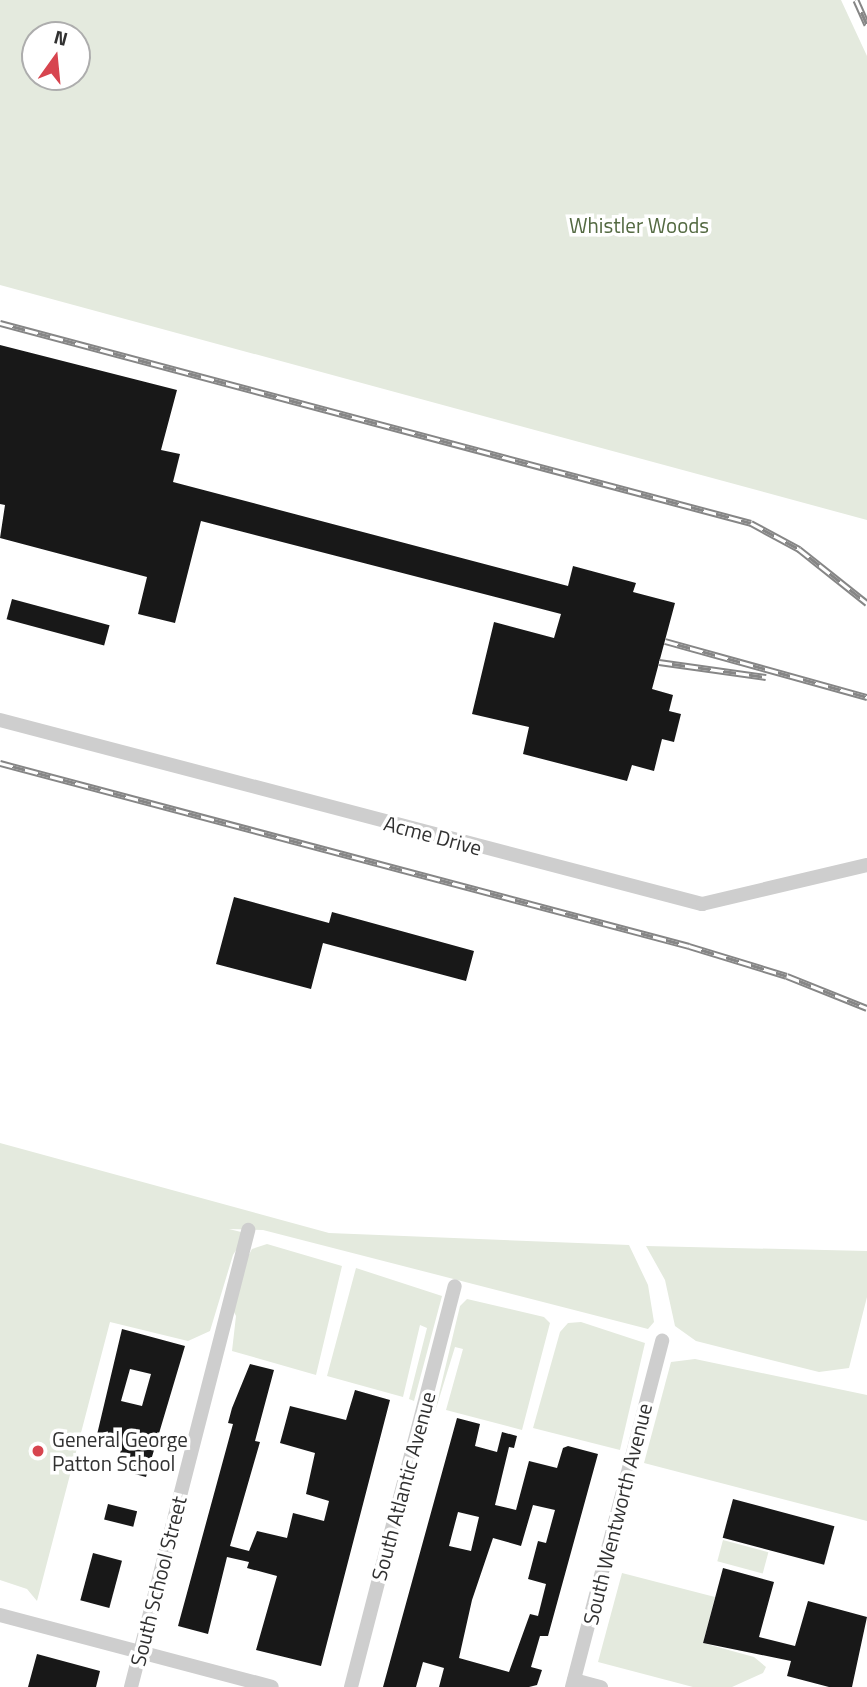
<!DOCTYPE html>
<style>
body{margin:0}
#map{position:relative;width:867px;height:1687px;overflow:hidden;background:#fff;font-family:"Titillium Web",sans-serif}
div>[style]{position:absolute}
.green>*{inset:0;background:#e4eade;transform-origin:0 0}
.building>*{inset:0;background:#181818;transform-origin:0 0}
.street>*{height:14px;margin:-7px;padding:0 7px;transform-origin:7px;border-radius:7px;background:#cecece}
.rail>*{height:7px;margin-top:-3.5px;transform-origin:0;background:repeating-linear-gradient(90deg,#fff 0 13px,#868686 0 26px);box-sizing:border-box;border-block:2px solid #868686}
.dots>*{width:19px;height:19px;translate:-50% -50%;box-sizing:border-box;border:4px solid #fff;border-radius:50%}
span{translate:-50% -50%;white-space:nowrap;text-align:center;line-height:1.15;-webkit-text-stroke:7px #fff;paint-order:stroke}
.park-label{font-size:21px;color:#546a42}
.street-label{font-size:21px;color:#313131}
.poi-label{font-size:21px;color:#313131}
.left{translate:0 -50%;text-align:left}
.north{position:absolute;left:21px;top:21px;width:70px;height:70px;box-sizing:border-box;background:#fff;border:2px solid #adadad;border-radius:50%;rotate:15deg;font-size:19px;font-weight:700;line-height:28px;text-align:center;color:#313131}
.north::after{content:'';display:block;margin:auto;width:24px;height:32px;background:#d7454f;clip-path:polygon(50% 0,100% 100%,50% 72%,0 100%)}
</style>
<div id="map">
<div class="green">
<div style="clip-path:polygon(evenodd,0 0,841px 0,867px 56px,867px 520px,0 285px,0 0,35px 35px,77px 35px,77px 77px,35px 77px,35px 35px)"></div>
<div style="clip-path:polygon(0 1143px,329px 1233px,629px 1245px,648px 1285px,654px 1322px,648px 1329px,263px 1230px,229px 1229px,253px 1235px,243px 1239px,233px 1255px,210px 1331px,188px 1341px,110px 1322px,37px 1601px,27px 1589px,0 1580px)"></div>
<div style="clip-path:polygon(267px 1244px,342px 1266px,316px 1375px,232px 1351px,236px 1316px,232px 1308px,245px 1262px,252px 1249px)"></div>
<div style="clip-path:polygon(646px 1246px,867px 1251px,867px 1297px,849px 1368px,819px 1372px,696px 1341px,675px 1326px,665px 1280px)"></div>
<div style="clip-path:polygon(356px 1268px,442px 1296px,414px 1401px,409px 1399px,427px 1328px,420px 1325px,403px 1397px,327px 1376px)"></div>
<div style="clip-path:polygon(467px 1299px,544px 1317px,550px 1323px,522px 1430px,446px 1410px,463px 1349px,455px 1347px,434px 1415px,460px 1306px)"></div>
<div style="clip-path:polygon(581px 1322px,645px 1343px,620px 1450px,533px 1428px,560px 1332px,568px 1323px)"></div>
<div style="clip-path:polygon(695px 1359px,867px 1395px,867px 1521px,644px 1463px,671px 1362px)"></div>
<div style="left:723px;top:1540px;width:47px;height:22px;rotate:15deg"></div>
<div style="clip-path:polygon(622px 1573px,715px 1597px,703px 1643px,754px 1657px,766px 1667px,763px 1673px,732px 1687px,693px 1687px,598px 1662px)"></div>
</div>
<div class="building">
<div style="clip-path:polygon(0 345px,177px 390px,161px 450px,180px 454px,173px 482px,568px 586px,573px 566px,636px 583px,633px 592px,675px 603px,652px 689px,673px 695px,669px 711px,681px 714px,674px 742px,662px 739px,654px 771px,632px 765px,627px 781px,523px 754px,529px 727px,472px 714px,494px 622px,554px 638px,561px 614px,201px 521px,175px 623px,138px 614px,147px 577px,0 538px,5px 505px,0 504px)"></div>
<div style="left:12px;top:599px;width:101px;height:21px;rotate:15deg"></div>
<div style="clip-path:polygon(234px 897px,329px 923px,332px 912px,474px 951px,466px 981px,323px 943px,311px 989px,216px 964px)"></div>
<div style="clip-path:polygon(evenodd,122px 1329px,185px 1346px,146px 1477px,116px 1469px,121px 1450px,95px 1443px,122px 1329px,130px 1369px,151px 1374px,142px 1406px,121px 1401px,130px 1369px)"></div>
<div style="clip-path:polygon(250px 1364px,274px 1370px,255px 1441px,260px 1442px,230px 1546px,249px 1551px,257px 1531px,287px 1538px,293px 1513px,324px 1521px,329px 1501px,306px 1494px,315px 1453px,280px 1443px,290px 1406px,346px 1420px,355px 1390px,390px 1400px,321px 1666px,256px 1650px,277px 1576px,247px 1568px,249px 1562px,227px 1557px,208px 1634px,178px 1626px,233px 1424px,228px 1423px,232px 1408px)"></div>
<div style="clip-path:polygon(evenodd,457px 1418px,480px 1424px,475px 1446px,497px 1452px,502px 1432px,517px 1436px,514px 1448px,509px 1447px,495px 1505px,516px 1510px,529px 1461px,557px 1468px,563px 1448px,568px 1446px,598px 1454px,548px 1636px,540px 1636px,531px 1667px,542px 1670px,537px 1685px,529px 1687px,439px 1687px,444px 1668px,423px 1662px,416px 1687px,383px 1687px,457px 1418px,533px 1505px,555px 1510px,546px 1543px,538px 1541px,528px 1579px,546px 1584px,538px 1616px,530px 1614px,509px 1672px,459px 1658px,472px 1600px,493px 1538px,521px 1546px,533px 1505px,457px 1418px,458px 1512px,479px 1517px,471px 1551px,449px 1546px,458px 1512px)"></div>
<div style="left:733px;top:1499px;width:105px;height:40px;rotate:15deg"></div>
<div style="left:108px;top:1504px;width:30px;height:16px;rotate:14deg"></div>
<div style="left:93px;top:1553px;width:30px;height:49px;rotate:15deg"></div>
<div style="clip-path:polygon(723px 1568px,774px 1582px,759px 1637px,795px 1646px,808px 1601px,867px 1617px,852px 1687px,829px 1687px,787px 1676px,791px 1661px,703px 1643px)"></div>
<div style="clip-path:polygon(37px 1654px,100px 1671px,96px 1687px,28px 1687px)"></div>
</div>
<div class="street">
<div style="left:0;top:720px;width:726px;rotate:14.69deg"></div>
<div style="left:702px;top:904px;width:170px;rotate:-13.3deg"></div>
<div style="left:0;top:1615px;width:281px;rotate:14.8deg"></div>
<div style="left:574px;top:1680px;width:28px;rotate:15deg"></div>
<div style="left:131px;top:1687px;width:472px;rotate:-75.6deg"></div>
<div style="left:351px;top:1687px;width:414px;rotate:-75.5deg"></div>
<div style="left:572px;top:1687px;width:358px;rotate:-75.4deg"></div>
</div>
<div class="rail">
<div style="left:856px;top:0;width:27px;rotate:66deg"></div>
<div style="left:0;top:323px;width:777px;rotate:14.91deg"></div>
<div style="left:751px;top:523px;width:55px;rotate:28.4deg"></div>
<div style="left:799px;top:549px;width:87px;rotate:38.5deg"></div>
<div style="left:665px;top:641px;width:210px;rotate:15.5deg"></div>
<div style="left:659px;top:662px;width:108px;rotate:8deg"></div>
<div style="left:0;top:763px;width:713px;rotate:14.87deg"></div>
<div style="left:689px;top:946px;width:102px;rotate:17deg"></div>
<div style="left:787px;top:976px;width:86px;rotate:21.8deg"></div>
</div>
<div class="dots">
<div style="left:38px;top:1451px;background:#d7454f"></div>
</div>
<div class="park-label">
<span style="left:639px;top:225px">Whistler Woods</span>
</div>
<div class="street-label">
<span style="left:433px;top:835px;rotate:15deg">Acme Drive</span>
<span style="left:403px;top:1486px;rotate:-75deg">South Atlantic Avenue</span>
<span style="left:617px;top:1514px;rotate:-76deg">South Wentworth Avenue</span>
<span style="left:158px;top:1581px;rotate:-76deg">South School Street</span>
</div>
<div class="poi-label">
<span class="left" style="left:52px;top:1451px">General George<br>Patton School</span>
</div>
<div class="north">N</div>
</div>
